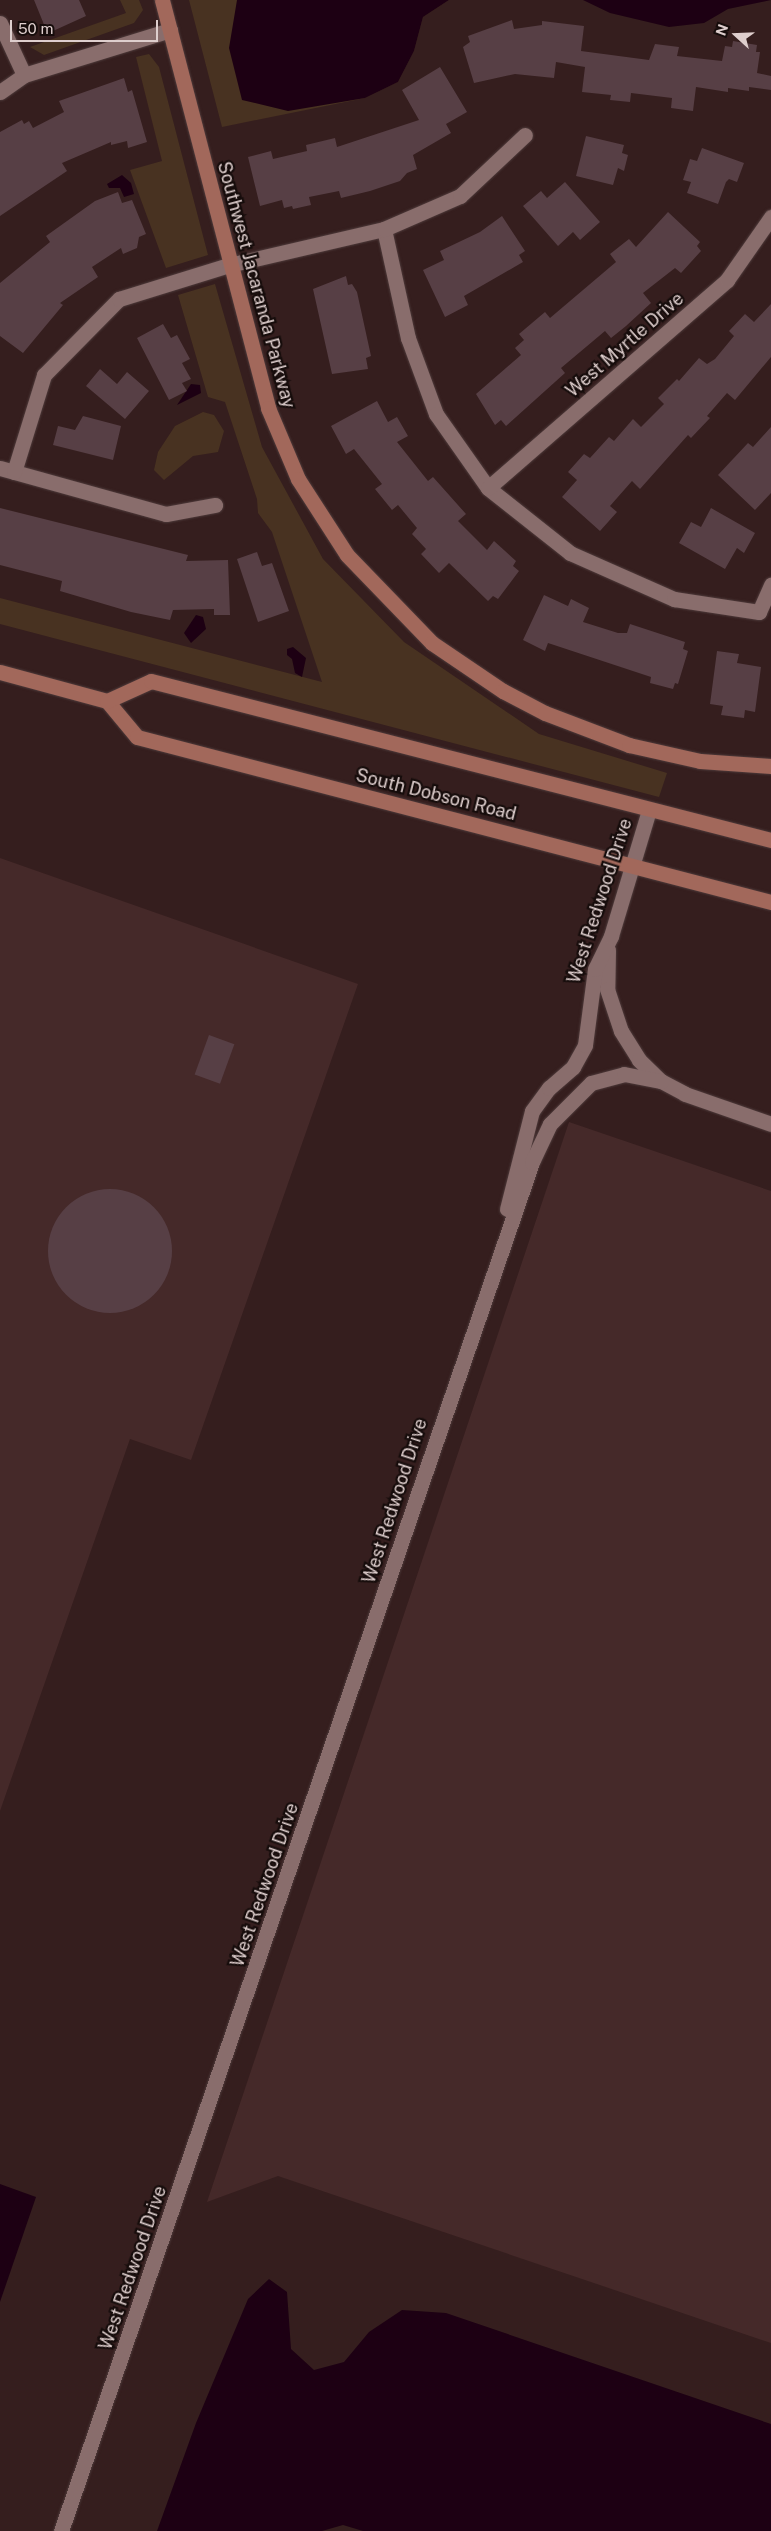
<!DOCTYPE html>
<style>
body{margin:0}
#map{position:relative;width:771px;height:2531px;overflow:hidden;background:#351e1e;font-family:"Public Sans",sans-serif}
div>[style]{position:absolute}
.built>*{inset:0;background:#452929}
.green>*{inset:0;background:#483221}
.water>*{inset:0;background:#1d0013}
.building>*{inset:0;background:#573f45;transform-origin:0 0}
.round{border-radius:50%}
.roads{filter:drop-shadow(0 0 1px #4e3b3b) drop-shadow(0 0 1px #4e3b3b)}
.street>*{height:15px;margin:-7.5px;padding:0 7.5px;transform-origin:7.5px;border-radius:7.5px;background:#896d6c}
.secondary>*{height:15px;margin:-7.5px;padding:0 7.5px;transform-origin:7.5px;border-radius:7.5px;background:#a2685b}
span{translate:-50% -50%;white-space:nowrap;text-align:center;line-height:1.15;-webkit-text-stroke:4.5px #160c0b;paint-order:stroke}
.street-label{font-size:18px;color:#dececd}
.north{position:absolute;left:711px;top:10px;width:50px;height:50px;-webkit-text-stroke:4px #160c0b;paint-order:stroke;rotate:290deg;font-size:14px;font-weight:700;line-height:20px;text-align:center;color:#dececd}
.north::after{content:'';display:block;margin:auto;width:18px;height:22px;background:#dececd;clip-path:polygon(50% 0,100% 100%,50% 72%,0 100%)}
.scale{position:absolute;left:10px;top:20px;width:148px;height:22px;box-sizing:border-box;border:2px solid #dececd;border-top:0;padding-left:6px;font-size:15px;line-height:18px;white-space:nowrap;color:#dececd;-webkit-text-stroke:4px #160c0b;paint-order:stroke}
</style>
<div id="map">
<div class="built">
<div style="clip-path:polygon(0 858px,358px 984px,191px 1460px,130px 1439px,0 1811px)"></div>
<div style="clip-path:polygon(569px 1122px,771px 1191px,771px 2343px,278px 2176px,207px 2202px)"></div>
</div>
<div class="green">
<div style="clip-path:polygon(120px 0,139px 0,143px 10px,134px 23px,44px 55px,30px 47px,126px 13px)"></div>
<div style="clip-path:polygon(189px 0,449px 0,423px 17px,414px 51px,398px 82px,365px 98px,222px 127px)"></div>
<div style="clip-path:polygon(149px 54px,159px 67px,208px 255px,166px 268px,130px 170px,162px 161px,136px 57px)"></div>
<div style="clip-path:polygon(215px 284px,262px 447px,323px 559px,404px 642px,539px 734px,667px 773px,659px 797px,0 624px,0 598px,322px 682px,272px 532px,258px 513px,257px 499px,225px 402px,208px 397px,178px 295px)"></div>
<div style="clip-path:polygon(203px 412px,214px 415px,224px 431px,218px 452px,193px 456px,164px 480px,154px 470px,158px 452px,175px 426px)"></div>
</div>
<div class="water">
<div style="clip-path:polygon(237px 0,449px 0,423px 17px,414px 51px,398px 82px,365px 98px,288px 111px,242px 100px,229px 48px)"></div>
<div style="clip-path:polygon(583px 0,771px 0,728px 9px,704px 23px,669px 27px,610px 13px)"></div>
<div style="clip-path:polygon(122px 175px,131px 183px,134px 194px,124px 197px,120px 188px,109px 188px,107px 184px)"></div>
<div style="clip-path:polygon(191px 384px,200px 385px,201px 393px,177px 405px)"></div>
<div style="clip-path:polygon(196px 615px,203px 617px,206px 629px,191px 643px,184px 633px)"></div>
<div style="clip-path:polygon(293px 647px,306px 658px,302px 677px,295px 673px,292px 659px,287px 655px,287px 649px)"></div>
<div style="clip-path:polygon(0 2184px,36px 2197px,0 2302px)"></div>
<div style="clip-path:polygon(269px 2279px,287px 2292px,291px 2349px,314px 2370px,344px 2362px,369px 2332px,402px 2310px,446px 2313px,771px 2424px,771px 2531px,363px 2531px,343px 2525px,322px 2531px,157px 2531px,196px 2423px,248px 2299px)"></div>
</div>
<div class="building">
<div style="clip-path:polygon(34px 0,79px 0,86px 16px,53px 31px,50px 24px,45px 27px)"></div>
<div style="clip-path:polygon(512px 20px,514px 29px,542px 25px,542px 21px,584px 26px,581px 51px,649px 60px,655px 44px,679px 47px,677px 56px,722px 61px,725px 46px,732px 47px,733px 41px,757px 45px,756px 52px,760px 52px,757px 73px,771px 76px,771px 90px,749px 87px,749px 91px,728px 88px,728px 92px,696px 87px,693px 111px,671px 108px,672px 98px,631px 93px,630px 102px,610px 100px,611px 95px,582px 92px,585px 67px,556px 62px,554px 78px,515px 74px,474px 83px,463px 47px,470px 42px,468px 36px)"></div>
<div style="clip-path:polygon(440px 67px,467px 112px,446px 124px,451px 133px,413px 155px,417px 169px,407px 173px,400px 181px,370px 191px,341px 198px,339px 191px,309px 197px,311px 205px,293px 209px,292px 206px,284px 208px,282px 200px,260px 206px,248px 157px,271px 151px,273px 159px,307px 151px,306px 145px,335px 138px,337px 147px,419px 120px,402px 90px)"></div>
<div style="clip-path:polygon(124px 78px,128px 92px,132px 90px,147px 142px,128px 148px,127px 141px,111px 145px,111px 142px,62px 163px,67px 171px,0 216px,0 132px,22px 120px,24px 124px,29px 121px,33px 128px,64px 112px,59px 101px)"></div>
<div style="clip-path:polygon(586px 136px,624px 145px,622px 153px,628px 155px,624px 171px,618px 168px,613px 185px,576px 176px)"></div>
<div style="clip-path:polygon(702px 148px,744px 163px,737px 182px,729px 179px,726px 182px,718px 204px,687px 193px,691px 182px,683px 180px,690px 159px,697px 161px)"></div>
<div style="clip-path:polygon(565px 182px,600px 222px,580px 240px,573px 232px,558px 246px,523px 206px,541px 191px,547px 198px)"></div>
<div style="clip-path:polygon(118px 192px,122px 203px,132px 200px,146px 234px,139px 237px,137px 248px,123px 254px,121px 248px,92px 267px,98px 277px,60px 303px,63px 305px,23px 353px,0 336px,0 283px,50px 242px,46px 236px,95px 201px)"></div>
<div style="clip-path:polygon(668px 212px,700px 242px,697px 246px,701px 251px,681px 273px,675px 268px,643px 293px,651px 303px,626px 326px,611px 338px,605px 331px,561px 368px,565px 373px,506px 426px,501px 420px,495px 425px,476px 394px,521px 355px,515px 348px,524px 340px,519px 334px,545px 312px,550px 318px,616px 262px,610px 254px,629px 239px,636px 247px)"></div>
<div style="clip-path:polygon(502px 216px,525px 251px,519px 255px,523px 262px,464px 296px,468px 305px,445px 317px,423px 270px,444px 260px,440px 251px,480px 232px)"></div>
<div style="clip-path:polygon(346px 276px,348px 285px,352px 284px,357px 292px,371px 356px,366px 358px,368px 369px,332px 374px,313px 289px)"></div>
<div style="clip-path:polygon(771px 304px,771px 357px,735px 400px,727px 393px,707px 416px,710px 418px,691px 438px,688px 435px,640px 489px,632px 481px,610px 506px,617px 512px,600px 531px,562px 497px,577px 480px,568px 472px,584px 454px,590px 458px,609px 437px,614px 441px,633px 419px,641px 427px,664px 404px,658px 398px,677px 379px,679px 381px,699px 358px,707px 364px,715px 359px,734px 336px,729px 331px,745px 314px,754px 322px)"></div>
<div style="clip-path:polygon(163px 324px,171px 338px,177px 335px,190px 359px,182px 363px,191px 379px,182px 383px,187px 391px,169px 400px,137px 338px)"></div>
<div style="clip-path:polygon(100px 369px,117px 384px,127px 372px,149px 391px,125px 419px,86px 386px)"></div>
<div style="clip-path:polygon(377px 401px,388px 422px,397px 417px,408px 436px,397px 442px,428px 481px,433px 477px,466px 514px,458px 521px,487px 550px,494px 541px,516px 561px,513px 566px,519px 571px,498px 599px,493px 596px,488px 601px,449px 563px,439px 573px,421px 554px,426px 549px,412px 534px,417px 528px,398px 505px,392px 510px,375px 489px,382px 484px,354px 449px,346px 454px,331px 426px)"></div>
<div style="clip-path:polygon(83px 416px,121px 426px,113px 460px,53px 445px,58px 426px,75px 430px)"></div>
<div style="clip-path:polygon(771px 427px,771px 493px,755px 510px,718px 475px,748px 443px,753px 447px)"></div>
<div style="clip-path:polygon(0 508px,188px 555px,186px 561px,228px 560px,230px 615px,214px 615px,214px 609px,173px 610px,170px 620px,131px 612px,60px 591px,62px 581px,0 565px)"></div>
<div style="clip-path:polygon(711px 508px,755px 533px,744px 553px,737px 548px,725px 569px,679px 543px,691px 522px,701px 527px)"></div>
<div style="clip-path:polygon(257px 552px,262px 566px,272px 563px,289px 611px,258px 622px,237px 559px)"></div>
<div style="clip-path:polygon(544px 595px,568px 606px,571px 599px,589px 608px,583px 622px,618px 633px,627px 633px,630px 624px,685px 642px,683px 649px,688px 651px,678px 684px,675px 683px,673px 689px,650px 683px,651px 677px,548px 643px,545px 651px,523px 640px)"></div>
<div style="clip-path:polygon(717px 651px,739px 654px,737px 663px,761px 667px,755px 712px,745px 710px,744px 718px,721px 715px,723px 706px,710px 704px)"></div>
<div style="left:209px;top:1035px;width:27px;height:42px;rotate:20deg"></div>
<div class="round" style="left:48px;top:1189px;width:124px;height:124px"></div>
</div>
<div class="roads">
<div class="street">
<div style="left:0;top:23px;width:57px;rotate:65.2deg"></div>
<div style="left:0;top:92px;width:29px;rotate:-35deg"></div>
<div style="left:24px;top:75px;width:153px;rotate:-17.1deg"></div>
<div style="left:384px;top:229px;width:112px;rotate:77.6deg"></div>
<div style="left:408px;top:338px;width:81px;rotate:69.8deg"></div>
<div style="left:436px;top:414px;width:90px;rotate:54.9deg"></div>
<div style="left:488px;top:488px;width:105px;rotate:38.4deg"></div>
<div style="left:570px;top:553px;width:114px;rotate:23.9deg"></div>
<div style="left:674px;top:599px;width:86px;rotate:8.7deg"></div>
<div style="left:759px;top:612px;width:30px;rotate:-66deg"></div>
<div style="left:0;top:468px;width:172px;rotate:15.5deg"></div>
<div style="left:166px;top:514px;width:50px;rotate:-10.4deg"></div>
<div style="left:14px;top:472px;width:102px;rotate:-72.8deg"></div>
<div style="left:44px;top:375px;width:107px;rotate:-45.4deg"></div>
<div style="left:119px;top:299px;width:115px;rotate:-17.2deg"></div>
<div style="left:229px;top:265px;width:159px;rotate:-13.1deg"></div>
<div style="left:384px;top:229px;width:83px;rotate:-23.5deg"></div>
<div style="left:460px;top:196px;width:89px;rotate:-43.2deg"></div>
<div style="left:488px;top:488px;width:317px;rotate:-41deg"></div>
<div style="left:727px;top:280px;width:77px;rotate:-55.1deg"></div>
<div style="left:608px;top:950px;width:39px;rotate:91deg"></div>
<div style="left:607px;top:989px;width:44px;rotate:71.6deg"></div>
<div style="left:621px;top:1031px;width:34px;rotate:58deg"></div>
<div style="left:639px;top:1060px;width:30px;rotate:44deg"></div>
<div style="left:661px;top:1081px;width:27px;rotate:28deg"></div>
<div style="left:685px;top:1094px;width:91px;rotate:19.2deg"></div>
<div style="left:507px;top:1209px;width:101px;rotate:-75.7deg"></div>
<div style="left:532px;top:1111px;width:29px;rotate:-54deg"></div>
<div style="left:549px;top:1088px;width:32px;rotate:-41deg"></div>
<div style="left:573px;top:1067px;width:25px;rotate:-61deg"></div>
<div style="left:585px;top:1045px;width:77px;rotate:-82.5deg"></div>
<div style="left:595px;top:969px;width:37px;rotate:-64deg"></div>
<div style="left:611px;top:936px;width:132px;rotate:-73.2deg"></div>
<div style="left:61px;top:2531px;width:1448px;rotate:-71.01deg"></div>
<div style="left:532px;top:1162px;width:42px;rotate:-64.7deg"></div>
<div style="left:550px;top:1124px;width:58px;rotate:-45deg"></div>
<div style="left:591px;top:1083px;width:34px;rotate:-15deg"></div>
<div style="left:624px;top:1074px;width:38px;rotate:11deg"></div>
</div>
<div class="secondary">
<div style="left:162px;top:0;width:422px;rotate:75.4deg"></div>
<div style="left:268px;top:408px;width:77px;rotate:67.1deg"></div>
<div style="left:298px;top:479px;width:90px;rotate:57.2deg"></div>
<div style="left:347px;top:555px;width:122px;rotate:46deg"></div>
<div style="left:432px;top:643px;width:86px;rotate:34.1deg"></div>
<div style="left:503px;top:691px;width:47px;rotate:27.6deg"></div>
<div style="left:545px;top:713px;width:90px;rotate:20.9deg"></div>
<div style="left:629px;top:745px;width:73px;rotate:12.7deg"></div>
<div style="left:700px;top:761px;width:71px;rotate:4deg"></div>
<div style="left:0;top:672px;width:111px;rotate:15.2deg"></div>
<div style="left:107px;top:701px;width:47px;rotate:50.2deg"></div>
<div style="left:137px;top:737px;width:655px;rotate:14.59deg"></div>
<div style="left:107px;top:701px;width:48px;rotate:-24.4deg"></div>
<div style="left:151px;top:681px;width:640px;rotate:14.38deg"></div>
</div>
</div>
<div class="street-label">
<span style="left:256px;top:285px;rotate:75deg">Southwest Jacaranda Parkway</span>
<span style="left:625px;top:345px;rotate:-41deg">West Myrtle Drive</span>
<span style="left:436px;top:795px;rotate:14deg">South Dobson Road</span>
<span style="left:600px;top:901px;rotate:-72deg">West Redwood Drive</span>
<span style="left:395px;top:1501px;rotate:-72deg">West Redwood Drive</span>
<span style="left:265px;top:1885px;rotate:-71deg">West Redwood Drive</span>
<span style="left:133px;top:2268px;rotate:-71deg">West Redwood Drive</span>
</div>
<div class="north">N</div>
<div class="scale">50 m</div>
</div>
